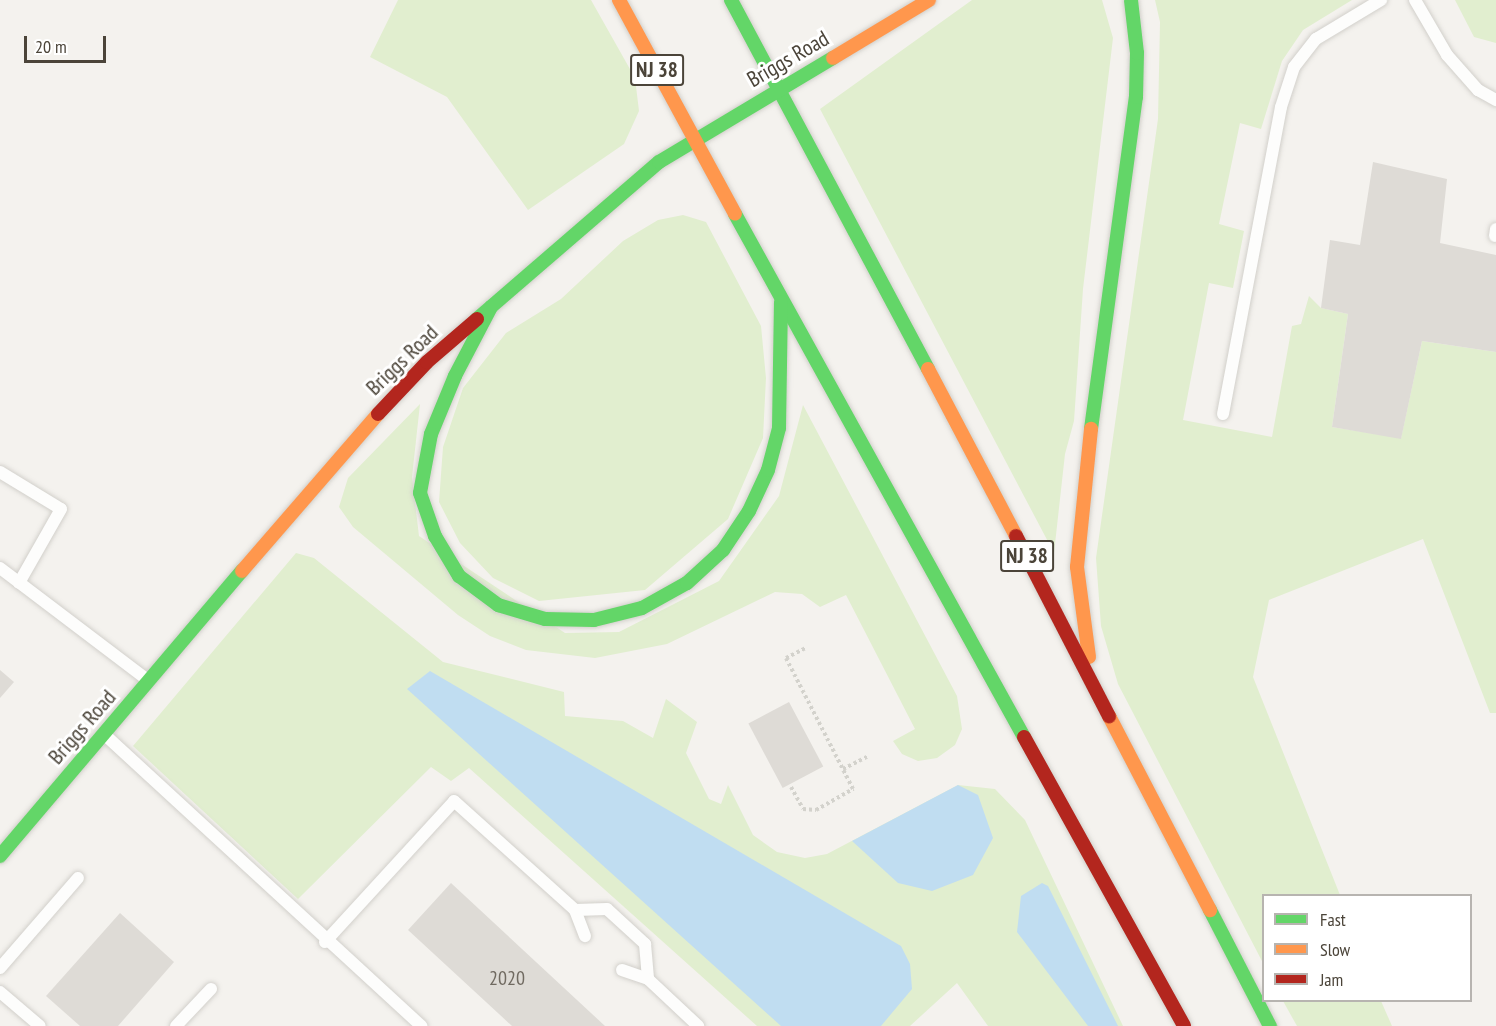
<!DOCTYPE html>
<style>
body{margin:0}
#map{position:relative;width:1496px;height:1026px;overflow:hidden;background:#f4f2ee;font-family:"PT Sans Narrow",sans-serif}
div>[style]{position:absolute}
.green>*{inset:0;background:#e1eecf}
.water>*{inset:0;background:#c0ddf1}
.building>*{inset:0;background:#dedbd6;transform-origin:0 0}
.path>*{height:4px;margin-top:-2px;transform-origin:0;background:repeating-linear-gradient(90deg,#d3d2cc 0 3px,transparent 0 6px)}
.roads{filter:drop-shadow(0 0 2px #d2d0cb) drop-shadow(0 0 2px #d2d0cb)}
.lane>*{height:12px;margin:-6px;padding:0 6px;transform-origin:6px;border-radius:6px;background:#fdfdfc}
.fast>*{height:14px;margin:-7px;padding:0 7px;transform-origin:7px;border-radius:7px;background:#63d668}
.slow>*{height:14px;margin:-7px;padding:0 7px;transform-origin:7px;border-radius:7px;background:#ff974d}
.jam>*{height:14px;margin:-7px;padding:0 7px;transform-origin:7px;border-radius:7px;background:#b3261e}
span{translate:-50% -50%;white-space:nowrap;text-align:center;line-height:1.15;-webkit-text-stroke:6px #fff;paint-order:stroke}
.number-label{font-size:20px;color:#706a61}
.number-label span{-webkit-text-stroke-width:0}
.shield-label span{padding:2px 4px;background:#fff;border:2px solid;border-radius:4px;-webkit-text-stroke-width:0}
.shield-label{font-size:21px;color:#4b4439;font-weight:700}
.street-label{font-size:22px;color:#4b4439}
.legend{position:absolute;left:1262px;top:894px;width:210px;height:108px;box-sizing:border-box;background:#fff;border:2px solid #b7b4b0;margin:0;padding:8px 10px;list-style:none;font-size:18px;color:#4b4439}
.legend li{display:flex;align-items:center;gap:12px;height:30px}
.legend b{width:30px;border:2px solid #b7b4b0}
.scale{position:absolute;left:24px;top:36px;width:82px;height:27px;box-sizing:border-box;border:3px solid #4b4439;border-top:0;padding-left:8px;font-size:18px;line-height:21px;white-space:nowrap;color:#4b4439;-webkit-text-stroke:4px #fff;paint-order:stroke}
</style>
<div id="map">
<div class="green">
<div style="clip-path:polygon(398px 0,591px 0,635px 78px,639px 111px,624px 144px,528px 210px,447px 97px,370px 57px)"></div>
<div style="clip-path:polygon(972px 0,1102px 0,1113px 38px,1083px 289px,1074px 421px,1065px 454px,1054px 553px,820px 109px)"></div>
<div style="clip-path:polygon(1155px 0,1352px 0,1303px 30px,1282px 61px,1261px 129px,1240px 123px,1219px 224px,1244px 231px,1233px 288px,1209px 283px,1183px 420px,1272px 437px,1292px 326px,1301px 324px,1309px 296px,1321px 308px,1348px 314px,1332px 427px,1401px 438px,1422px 341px,1496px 352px,1496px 713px,1490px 713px,1423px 539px,1269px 600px,1253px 677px,1340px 895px,1264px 896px,1263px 963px,1118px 684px,1101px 626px,1096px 558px,1158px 119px,1160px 22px)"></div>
<div style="clip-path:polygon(1455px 0,1496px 0,1496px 43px,1474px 37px)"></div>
<div style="clip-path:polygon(683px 215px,706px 222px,761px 326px,766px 378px,763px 438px,728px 519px,645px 590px,539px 601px,493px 578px,460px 543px,439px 502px,443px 447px,463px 388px,506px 333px,561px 299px,623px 241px,658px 220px)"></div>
<div style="clip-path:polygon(420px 404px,412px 477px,419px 536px,565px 633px,619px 632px,719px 581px,779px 496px,803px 405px,957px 696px,962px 729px,955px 745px,937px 758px,918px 761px,902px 754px,893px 741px,915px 729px,846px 595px,820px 607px,802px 594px,775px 592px,667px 644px,595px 658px,526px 650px,490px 636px,458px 615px,353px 527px,339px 507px,348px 478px)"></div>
<div style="clip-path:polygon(296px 553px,314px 558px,443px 662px,564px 692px,565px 716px,623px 721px,653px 738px,666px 699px,697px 722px,686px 753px,709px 799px,721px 804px,728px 785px,753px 835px,777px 852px,805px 858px,827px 854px,958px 785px,995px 789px,1025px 820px,1123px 1026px,988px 1026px,957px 983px,910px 1026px,757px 1026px,469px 768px,451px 781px,431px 767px,298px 899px,133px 746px)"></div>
<div style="clip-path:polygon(1283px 1001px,1381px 1001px,1392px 1026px,1297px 1026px)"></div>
</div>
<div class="water">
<div style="clip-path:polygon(430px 671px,901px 946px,910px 964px,912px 989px,881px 1026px,781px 1026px,407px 689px)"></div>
<div style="clip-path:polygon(958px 785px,978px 795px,993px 838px,973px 875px,932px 891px,898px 883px,852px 841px)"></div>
<div style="clip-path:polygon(1042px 883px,1048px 886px,1118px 1026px,1088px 1026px,1017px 932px,1021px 896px)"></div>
</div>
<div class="building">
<div style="clip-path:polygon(1373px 162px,1447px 179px,1440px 243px,1496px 255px,1496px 352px,1422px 341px,1401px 439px,1332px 427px,1348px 314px,1321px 308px,1330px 240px,1360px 245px)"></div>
<div style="clip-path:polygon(0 670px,14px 682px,0 698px)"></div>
<div style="left:789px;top:702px;width:73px;height:46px;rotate:62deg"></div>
<div style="clip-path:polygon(451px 883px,605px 1026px,512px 1026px,408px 930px)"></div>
<div style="clip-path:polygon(120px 913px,174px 962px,118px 1026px,80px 1026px,46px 996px)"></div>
</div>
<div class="path">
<div style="left:843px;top:769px;width:27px;rotate:-27deg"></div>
<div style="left:791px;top:787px;width:25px;rotate:61deg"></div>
<div style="left:803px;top:809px;width:13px;rotate:4deg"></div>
<div style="left:816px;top:810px;width:43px;rotate:-29.6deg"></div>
<div style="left:853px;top:789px;width:147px;rotate:-117.1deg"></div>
<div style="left:786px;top:658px;width:22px;rotate:-27deg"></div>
</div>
<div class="roads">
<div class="lane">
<div style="left:1415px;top:0;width:64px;rotate:59.8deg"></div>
<div style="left:1447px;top:55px;width:47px;rotate:48.5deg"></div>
<div style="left:1478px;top:90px;width:21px;rotate:29deg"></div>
<div style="left:1495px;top:236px;width:7px;rotate:-82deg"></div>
<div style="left:1223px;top:414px;width:312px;rotate:-79.3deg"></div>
<div style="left:1281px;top:107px;width:42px;rotate:-72deg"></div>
<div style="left:1294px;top:67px;width:36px;rotate:-52deg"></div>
<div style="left:1316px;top:39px;width:76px;rotate:-31deg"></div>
<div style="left:0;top:472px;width:71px;rotate:31.2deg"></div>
<div style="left:61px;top:509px;width:85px;rotate:119.6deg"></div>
<div style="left:0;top:568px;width:187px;rotate:37.2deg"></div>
<div style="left:105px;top:735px;width:430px;rotate:42.6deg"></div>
<div style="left:575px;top:910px;width:32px;rotate:-2deg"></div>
<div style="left:607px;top:909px;width:52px;rotate:42.6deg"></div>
<div style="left:645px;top:944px;width:35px;rotate:85deg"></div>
<div style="left:325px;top:942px;width:191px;rotate:-47.5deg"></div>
<div style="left:454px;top:801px;width:163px;rotate:42deg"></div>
<div style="left:575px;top:910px;width:28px;rotate:69deg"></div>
<div style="left:0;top:968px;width:119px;rotate:-49.1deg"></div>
<div style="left:622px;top:970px;width:28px;rotate:19deg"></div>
<div style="left:648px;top:979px;width:69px;rotate:43.2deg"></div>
<div style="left:0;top:992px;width:52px;rotate:40.4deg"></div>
<div style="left:176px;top:1026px;width:51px;rotate:-46.6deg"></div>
</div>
<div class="fast">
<div style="left:731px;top:0;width:418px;rotate:61.9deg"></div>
<div style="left:735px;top:214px;width:598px;rotate:61.08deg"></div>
<div style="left:491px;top:307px;width:78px;rotate:117.6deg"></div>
<div style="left:455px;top:376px;width:63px;rotate:112.5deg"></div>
<div style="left:431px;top:434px;width:60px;rotate:100.6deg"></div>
<div style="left:420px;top:493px;width:46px;rotate:70.8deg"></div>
<div style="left:435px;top:536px;width:47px;rotate:59deg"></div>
<div style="left:459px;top:576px;width:49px;rotate:36.6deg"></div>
<div style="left:498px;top:605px;width:49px;rotate:16.6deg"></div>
<div style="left:545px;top:619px;width:49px;rotate:1.2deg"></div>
<div style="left:594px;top:620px;width:49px;rotate:-14deg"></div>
<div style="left:642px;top:608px;width:51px;rotate:-29.1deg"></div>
<div style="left:687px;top:583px;width:49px;rotate:-42.5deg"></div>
<div style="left:723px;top:550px;width:47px;rotate:-56.3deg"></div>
<div style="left:749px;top:511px;width:45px;rotate:-65.1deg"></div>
<div style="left:768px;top:470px;width:43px;rotate:-75.3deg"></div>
<div style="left:779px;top:428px;width:126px;rotate:-89.1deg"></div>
<div style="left:477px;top:319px;width:240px;rotate:-40.8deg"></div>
<div style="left:659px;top:162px;width:203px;rotate:-30.9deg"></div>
<div style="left:1091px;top:429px;width:335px;rotate:-82.3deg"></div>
<div style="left:1136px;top:97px;width:44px;rotate:-88.7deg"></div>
<div style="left:1137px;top:53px;width:53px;rotate:-96.5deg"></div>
<div style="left:0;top:856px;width:374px;rotate:-49.7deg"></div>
<div style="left:1210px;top:910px;width:131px;rotate:62.7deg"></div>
</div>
<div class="slow">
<div style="left:619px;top:0;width:243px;rotate:61.5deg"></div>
<div style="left:833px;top:58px;width:112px;rotate:-31.1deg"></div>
<div style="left:928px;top:369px;width:189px;rotate:62.2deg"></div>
<div style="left:242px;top:571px;width:208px;rotate:-49.1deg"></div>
<div style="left:1089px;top:657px;width:91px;rotate:-97.6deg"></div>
<div style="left:1077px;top:567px;width:139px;rotate:-84.2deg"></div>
<div style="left:1109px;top:716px;width:219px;rotate:62.5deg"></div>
</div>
<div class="jam">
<div style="left:378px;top:414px;width:71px;rotate:-46.7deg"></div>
<div style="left:427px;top:362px;width:66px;rotate:-40.7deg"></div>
<div style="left:1016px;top:536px;width:203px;rotate:62.7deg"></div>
<div style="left:1024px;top:737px;width:330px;rotate:61deg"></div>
</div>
</div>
<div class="number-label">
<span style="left:507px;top:978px">2020</span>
</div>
<div class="shield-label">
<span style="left:657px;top:70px">NJ 38</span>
<span style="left:1027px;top:556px">NJ 38</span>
</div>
<div class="street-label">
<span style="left:788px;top:59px;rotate:-30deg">Briggs Road</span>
<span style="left:402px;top:360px;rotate:-44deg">Briggs Road</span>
<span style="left:82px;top:727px;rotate:-49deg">Briggs Road</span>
</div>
<ul class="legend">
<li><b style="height:8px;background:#63d668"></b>Fast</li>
<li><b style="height:8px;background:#ff974d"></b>Slow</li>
<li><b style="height:8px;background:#b3261e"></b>Jam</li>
</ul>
<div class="scale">20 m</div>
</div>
